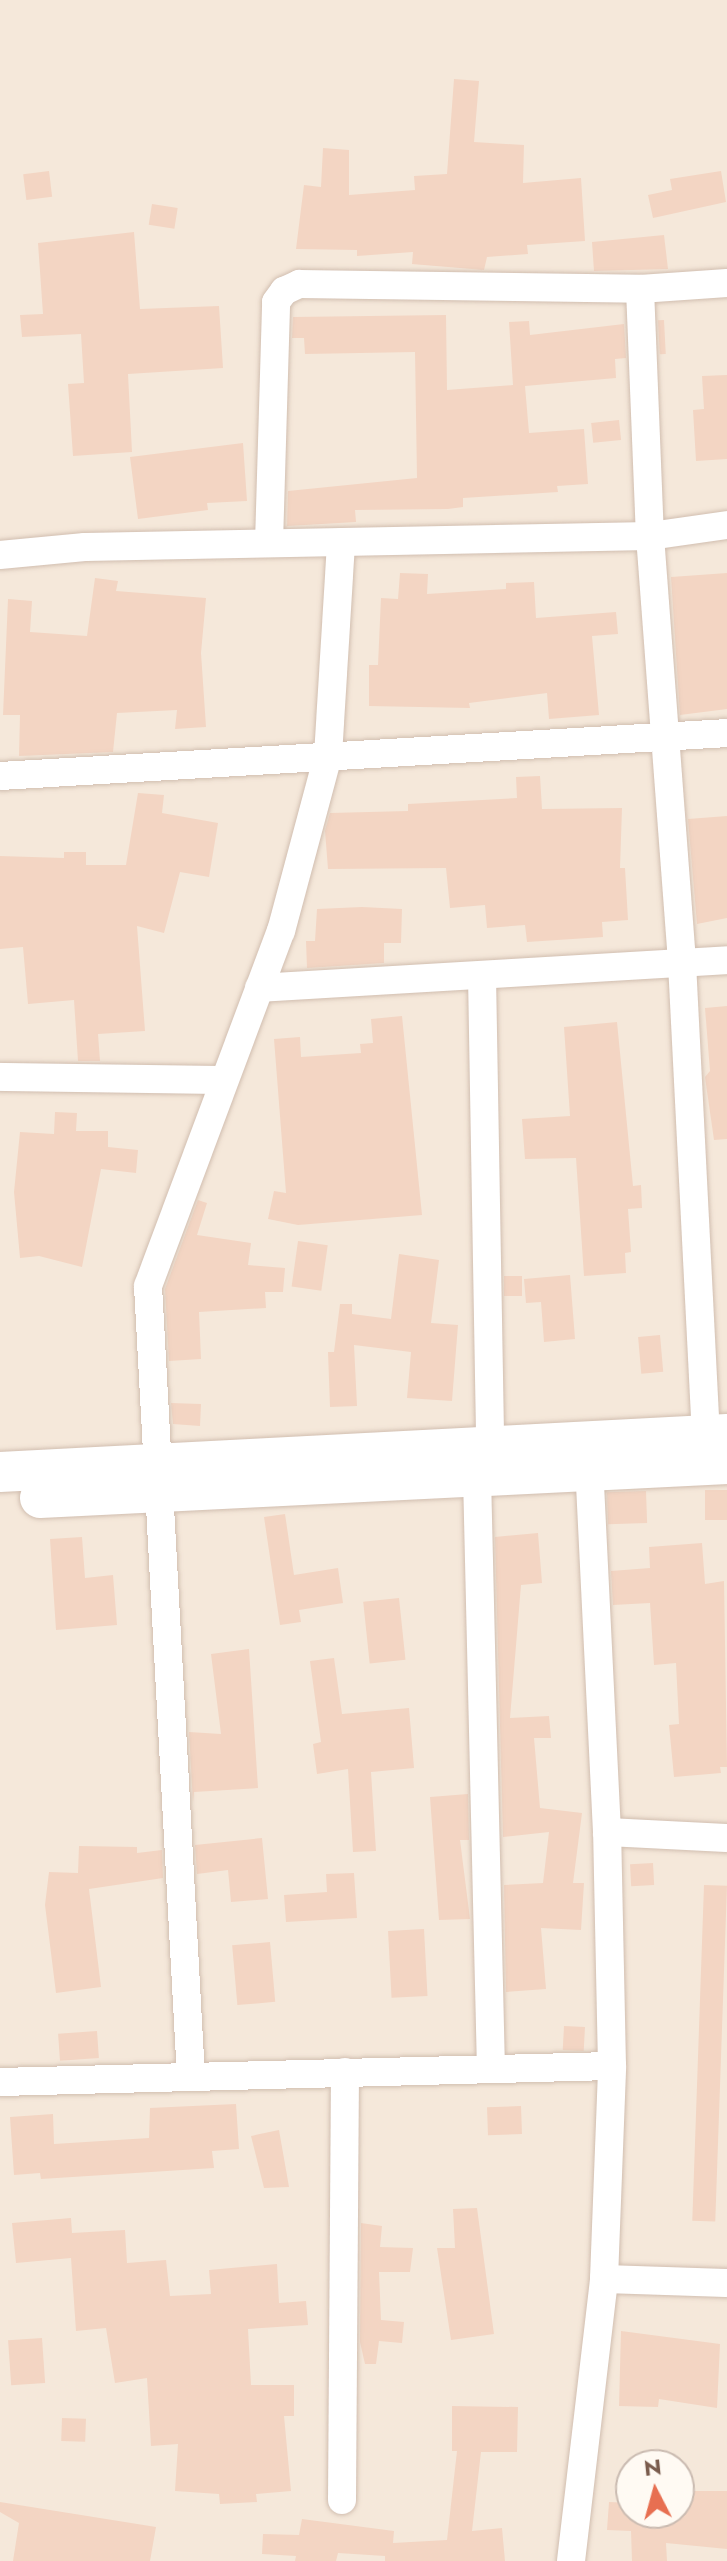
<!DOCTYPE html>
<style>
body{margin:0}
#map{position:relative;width:727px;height:2561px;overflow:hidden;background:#fdf6ec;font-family:Jost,sans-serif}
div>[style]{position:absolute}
.residential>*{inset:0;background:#f5e8da}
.building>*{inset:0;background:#f3d5c3;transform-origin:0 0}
.roads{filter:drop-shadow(0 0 2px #d1beb0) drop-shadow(0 0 2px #d1beb0)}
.street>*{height:28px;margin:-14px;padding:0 14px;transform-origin:14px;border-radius:14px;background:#fff}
.secondary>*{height:40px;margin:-20px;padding:0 20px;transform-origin:20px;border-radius:20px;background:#fff}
span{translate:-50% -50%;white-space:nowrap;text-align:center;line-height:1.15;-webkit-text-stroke:8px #fffaf3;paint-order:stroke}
.north{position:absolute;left:615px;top:2449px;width:80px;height:80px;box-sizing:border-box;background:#fffaf3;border:2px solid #cabbb1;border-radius:50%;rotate:354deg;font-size:22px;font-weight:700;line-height:32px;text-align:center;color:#7a5c4d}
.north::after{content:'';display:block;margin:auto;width:28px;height:36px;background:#e76f51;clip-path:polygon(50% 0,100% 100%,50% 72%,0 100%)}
</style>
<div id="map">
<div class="residential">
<div style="clip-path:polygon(evenodd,0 0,727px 0,727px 2561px,0 2561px,0 0,631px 2465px,679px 2465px,679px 2513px,631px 2513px,631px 2465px)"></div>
</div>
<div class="building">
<div style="clip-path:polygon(454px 79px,479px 81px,474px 142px,524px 145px,523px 183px,581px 178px,585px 241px,527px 245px,528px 254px,487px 257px,484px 270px,412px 264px,413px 252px,357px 256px,357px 250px,296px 249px,304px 185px,321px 187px,323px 148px,349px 150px,349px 195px,415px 190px,414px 176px,447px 174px)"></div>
<div style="left:49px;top:171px;width:26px;height:26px;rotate:83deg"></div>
<div style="clip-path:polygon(721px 171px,726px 202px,653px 218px,648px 195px,672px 190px,670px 179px)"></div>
<div style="left:152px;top:204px;width:26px;height:21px;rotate:9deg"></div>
<div style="clip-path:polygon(134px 232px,140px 309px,219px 306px,223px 368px,128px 374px,132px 452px,73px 456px,68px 384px,84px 383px,81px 334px,22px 337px,20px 315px,43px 314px,38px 243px)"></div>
<div style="clip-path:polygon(664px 235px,668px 269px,594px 271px,592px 242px)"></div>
<div style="clip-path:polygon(446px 315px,447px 390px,513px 385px,509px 322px,529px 321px,530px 335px,624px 324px,626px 358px,615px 359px,616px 378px,525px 386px,529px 433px,584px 429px,588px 484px,557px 486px,558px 492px,463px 498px,463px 507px,448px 509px,355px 510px,356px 522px,287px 526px,288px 491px,417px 478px,415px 352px,305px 354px,304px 338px,292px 338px,293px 317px)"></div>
<div style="left:664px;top:320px;width:34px;height:6px;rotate:87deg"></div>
<div style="clip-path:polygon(727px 375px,727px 459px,696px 461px,693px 410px,704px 409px,702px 376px)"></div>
<div style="left:619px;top:420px;width:20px;height:28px;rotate:84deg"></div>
<div style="clip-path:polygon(243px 443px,247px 501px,207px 503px,208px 510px,138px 519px,130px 457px)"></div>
<div style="clip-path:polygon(400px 573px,428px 574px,427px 594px,506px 589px,506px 583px,534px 582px,536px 618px,616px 612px,618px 634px,592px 636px,599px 715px,549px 719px,547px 693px,469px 703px,470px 708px,369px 706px,369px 665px,378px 665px,381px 598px,398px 599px)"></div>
<div style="clip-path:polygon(727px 573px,727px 709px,680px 715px,671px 577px)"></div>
<div style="clip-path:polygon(95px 578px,118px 581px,116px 591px,206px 598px,201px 653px,206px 727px,175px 729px,177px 710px,117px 713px,113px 752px,19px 756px,20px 715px,3px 715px,8px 599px,32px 601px,30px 632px,87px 636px)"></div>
<div style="clip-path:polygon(540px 776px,542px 809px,622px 808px,620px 868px,625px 868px,628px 920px,602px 922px,603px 937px,527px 942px,525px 925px,487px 928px,485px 905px,450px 908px,446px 868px,328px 869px,325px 831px,330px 813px,408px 811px,408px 804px,517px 798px,516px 777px)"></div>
<div style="clip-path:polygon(138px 793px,164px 795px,162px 813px,218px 823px,209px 877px,180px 872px,164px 933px,137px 926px,145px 1031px,98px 1034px,100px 1061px,78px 1061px,74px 1000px,28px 1004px,23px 947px,0 949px,0 856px,64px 858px,64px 852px,86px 852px,86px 865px,126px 865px)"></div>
<div style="clip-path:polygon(727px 816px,727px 918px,697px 924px,688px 819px)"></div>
<div style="clip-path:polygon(362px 907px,402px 909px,401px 943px,384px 943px,384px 963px,307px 968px,306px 941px,315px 941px,317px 909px)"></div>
<div style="clip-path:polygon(727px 1006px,727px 1139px,714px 1140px,705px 1077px,710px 1071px,705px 1008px)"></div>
<div style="clip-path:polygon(402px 1016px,422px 1215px,298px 1225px,268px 1219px,274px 1191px,286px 1193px,274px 1039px,300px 1037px,301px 1057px,361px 1053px,360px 1044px,373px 1043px,371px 1019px)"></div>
<div style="clip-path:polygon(617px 1022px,633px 1186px,641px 1185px,642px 1208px,628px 1209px,631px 1252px,625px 1253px,626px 1273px,584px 1276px,576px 1158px,525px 1159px,522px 1119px,570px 1116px,564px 1027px)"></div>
<div style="clip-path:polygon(55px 1112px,77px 1113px,76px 1131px,108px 1131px,108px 1147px,138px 1150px,136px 1173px,101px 1169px,82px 1267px,39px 1256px,20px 1258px,14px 1192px,20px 1132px,54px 1134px)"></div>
<div style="clip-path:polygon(198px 1200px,207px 1203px,197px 1235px,251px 1243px,248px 1265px,285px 1268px,283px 1292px,265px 1292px,266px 1308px,199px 1312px,201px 1359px,169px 1361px,165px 1289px)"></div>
<div style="left:298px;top:1241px;width:30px;height:46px;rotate:8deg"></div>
<div style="clip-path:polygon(399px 1254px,439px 1260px,431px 1323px,458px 1325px,452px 1401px,407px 1398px,411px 1352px,354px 1345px,357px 1406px,330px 1407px,328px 1352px,334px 1352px,340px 1304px,352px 1304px,352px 1314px,391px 1319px)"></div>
<div style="clip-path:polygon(570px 1275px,575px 1339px,544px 1342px,541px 1302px,526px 1303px,524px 1279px)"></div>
<div style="left:504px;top:1276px;width:18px;height:20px"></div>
<div style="left:660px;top:1335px;width:37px;height:22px;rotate:85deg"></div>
<div style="clip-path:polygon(171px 1403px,201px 1404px,200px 1426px,173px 1424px)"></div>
<div style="left:705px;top:1490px;width:22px;height:30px"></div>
<div style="left:646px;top:1491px;width:32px;height:39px;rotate:88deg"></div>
<div style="clip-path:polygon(285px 1514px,294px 1575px,338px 1568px,343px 1603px,299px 1610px,301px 1622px,280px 1625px,264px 1517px)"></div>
<div style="clip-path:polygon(538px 1533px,542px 1583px,521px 1585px,510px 1718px,549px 1716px,551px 1738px,534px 1738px,540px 1808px,582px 1813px,573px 1883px,584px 1883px,581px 1930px,541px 1928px,546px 1989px,506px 1992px,504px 1885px,543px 1883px,549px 1832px,503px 1837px,495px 1537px)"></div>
<div style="clip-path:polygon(82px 1537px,85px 1578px,113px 1575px,117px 1625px,56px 1630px,50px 1539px)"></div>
<div style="clip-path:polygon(702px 1543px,705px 1584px,724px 1581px,727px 1767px,720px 1767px,721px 1773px,674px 1777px,669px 1725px,679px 1724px,676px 1663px,654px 1665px,650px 1603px,613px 1605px,611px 1571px,650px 1568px,649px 1547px)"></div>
<div style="left:399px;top:1598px;width:62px;height:36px;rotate:84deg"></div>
<div style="clip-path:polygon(249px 1649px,258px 1788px,194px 1792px,193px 1802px,189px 1732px,221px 1734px,211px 1654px)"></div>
<div style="clip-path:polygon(334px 1658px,342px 1714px,409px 1708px,414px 1768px,371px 1772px,376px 1851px,353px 1852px,348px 1769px,317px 1774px,313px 1744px,321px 1742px,310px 1661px)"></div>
<div style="clip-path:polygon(468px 1794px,469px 1840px,460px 1840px,470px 1919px,439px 1920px,430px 1797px)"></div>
<div style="clip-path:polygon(262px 1838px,268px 1899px,231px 1902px,228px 1870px,197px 1874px,195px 1845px)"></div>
<div style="clip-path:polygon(79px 1846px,137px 1847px,137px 1853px,162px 1850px,163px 1878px,89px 1889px,101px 1987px,56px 1993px,45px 1905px,49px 1872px,78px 1873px)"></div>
<div style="left:653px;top:1863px;width:22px;height:23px;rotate:87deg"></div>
<div style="clip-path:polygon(354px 1873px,357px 1918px,286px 1922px,284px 1895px,327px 1892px,326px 1874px)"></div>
<div style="left:704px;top:1885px;width:23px;height:336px;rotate:2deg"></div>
<div style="left:424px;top:1929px;width:67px;height:36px;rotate:87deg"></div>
<div style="left:270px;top:1942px;width:60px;height:38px;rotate:85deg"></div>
<div style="left:564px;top:2026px;width:21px;height:24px;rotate:3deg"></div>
<div style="left:97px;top:2031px;width:27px;height:39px;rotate:86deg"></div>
<div style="clip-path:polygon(236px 2104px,239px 2149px,212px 2151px,214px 2168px,41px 2179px,40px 2173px,14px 2175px,10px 2117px,53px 2114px,54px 2144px,149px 2138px,150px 2108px)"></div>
<div style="left:521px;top:2106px;width:28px;height:34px;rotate:88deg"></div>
<div style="clip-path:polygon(279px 2130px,289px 2187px,264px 2188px,251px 2136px)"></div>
<div style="clip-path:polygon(477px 2208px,494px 2334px,451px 2340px,437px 2248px,455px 2248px,453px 2209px)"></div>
<div style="clip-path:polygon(71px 2218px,72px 2233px,125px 2230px,127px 2263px,166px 2260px,170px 2296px,211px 2294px,209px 2270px,277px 2264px,279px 2303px,306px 2301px,308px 2325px,248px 2329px,251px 2385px,294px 2385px,294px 2416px,284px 2416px,291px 2491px,256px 2494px,257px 2502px,220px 2504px,219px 2494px,175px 2491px,178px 2444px,151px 2446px,147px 2378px,115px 2383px,106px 2328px,76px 2331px,71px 2258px,16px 2263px,12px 2223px)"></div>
<div style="clip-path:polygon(361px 2223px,382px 2226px,380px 2247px,413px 2248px,410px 2272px,379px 2272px,381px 2320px,404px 2322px,402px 2343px,379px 2341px,376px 2364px,365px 2364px,360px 2342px)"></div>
<div style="clip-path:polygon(621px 2331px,720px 2344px,717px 2408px,659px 2399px,658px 2407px,619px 2406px)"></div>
<div style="left:42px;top:2338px;width:45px;height:34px;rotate:86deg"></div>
<div style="clip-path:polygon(452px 2406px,518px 2407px,517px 2452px,481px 2452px,472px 2531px,502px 2528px,505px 2561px,385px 2561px,385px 2556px,338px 2553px,336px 2561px,295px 2561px,296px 2556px,262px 2554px,263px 2534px,299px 2535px,302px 2519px,394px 2531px,393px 2543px,447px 2540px,457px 2451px,452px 2451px)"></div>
<div style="left:62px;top:2418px;width:24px;height:23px;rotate:2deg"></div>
<div style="clip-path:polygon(679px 2491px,727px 2491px,727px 2549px,666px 2543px,667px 2561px,632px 2561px,631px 2531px,607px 2530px,609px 2502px,631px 2503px,631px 2513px,679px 2513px)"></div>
<div style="clip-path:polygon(0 2502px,156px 2527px,150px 2561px,13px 2561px,19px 2523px,0 2512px)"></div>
</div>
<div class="roads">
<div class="street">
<div style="left:640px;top:289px;width:247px;rotate:87.7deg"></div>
<div style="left:650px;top:536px;width:428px;rotate:85.7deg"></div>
<div style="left:682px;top:963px;width:473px;rotate:87.1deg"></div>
<div style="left:269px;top:543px;width:241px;rotate:-88.3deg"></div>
<div style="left:276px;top:302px;width:14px;rotate:-54deg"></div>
<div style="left:284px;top:291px;width:17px;rotate:-25deg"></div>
<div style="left:299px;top:284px;width:341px;rotate:0.8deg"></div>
<div style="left:640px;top:289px;width:87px;rotate:-3.9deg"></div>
<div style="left:0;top:555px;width:85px;rotate:-5.4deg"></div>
<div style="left:85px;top:547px;width:565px;rotate:-1.12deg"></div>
<div style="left:650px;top:536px;width:78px;rotate:-8.1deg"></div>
<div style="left:0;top:776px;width:728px;rotate:-3.38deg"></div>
<div style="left:482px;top:975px;width:471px;rotate:89deg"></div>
<div style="left:259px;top:988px;width:469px;rotate:-3.4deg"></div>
<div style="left:0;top:1077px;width:223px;rotate:0.8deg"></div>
<div style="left:477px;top:1476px;width:593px;rotate:88.65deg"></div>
<div style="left:607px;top:1832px;width:120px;rotate:2.9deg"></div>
<div style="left:191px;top:2077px;width:792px;rotate:-93.11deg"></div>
<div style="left:148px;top:1286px;width:379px;rotate:-69.5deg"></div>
<div style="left:281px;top:931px;width:181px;rotate:-75deg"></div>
<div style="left:328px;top:756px;width:214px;rotate:-86.5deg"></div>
<div style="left:0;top:2082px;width:612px;rotate:-1.5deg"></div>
<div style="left:604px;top:2279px;width:123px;rotate:1.9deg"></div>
<div style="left:342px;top:2500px;width:428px;rotate:-89.6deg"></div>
<div style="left:571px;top:2561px;width:284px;rotate:-83.3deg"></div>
<div style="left:604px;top:2279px;width:213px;rotate:-87.8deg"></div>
<div style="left:612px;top:2066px;width:234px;rotate:-91.2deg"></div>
<div style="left:607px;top:1832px;width:362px;rotate:-92.8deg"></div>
</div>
<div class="secondary">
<div style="left:0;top:1472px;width:728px;rotate:-2.99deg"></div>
<div style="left:40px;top:1498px;width:688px;rotate:-2.83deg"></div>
</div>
</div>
<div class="north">N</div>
</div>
